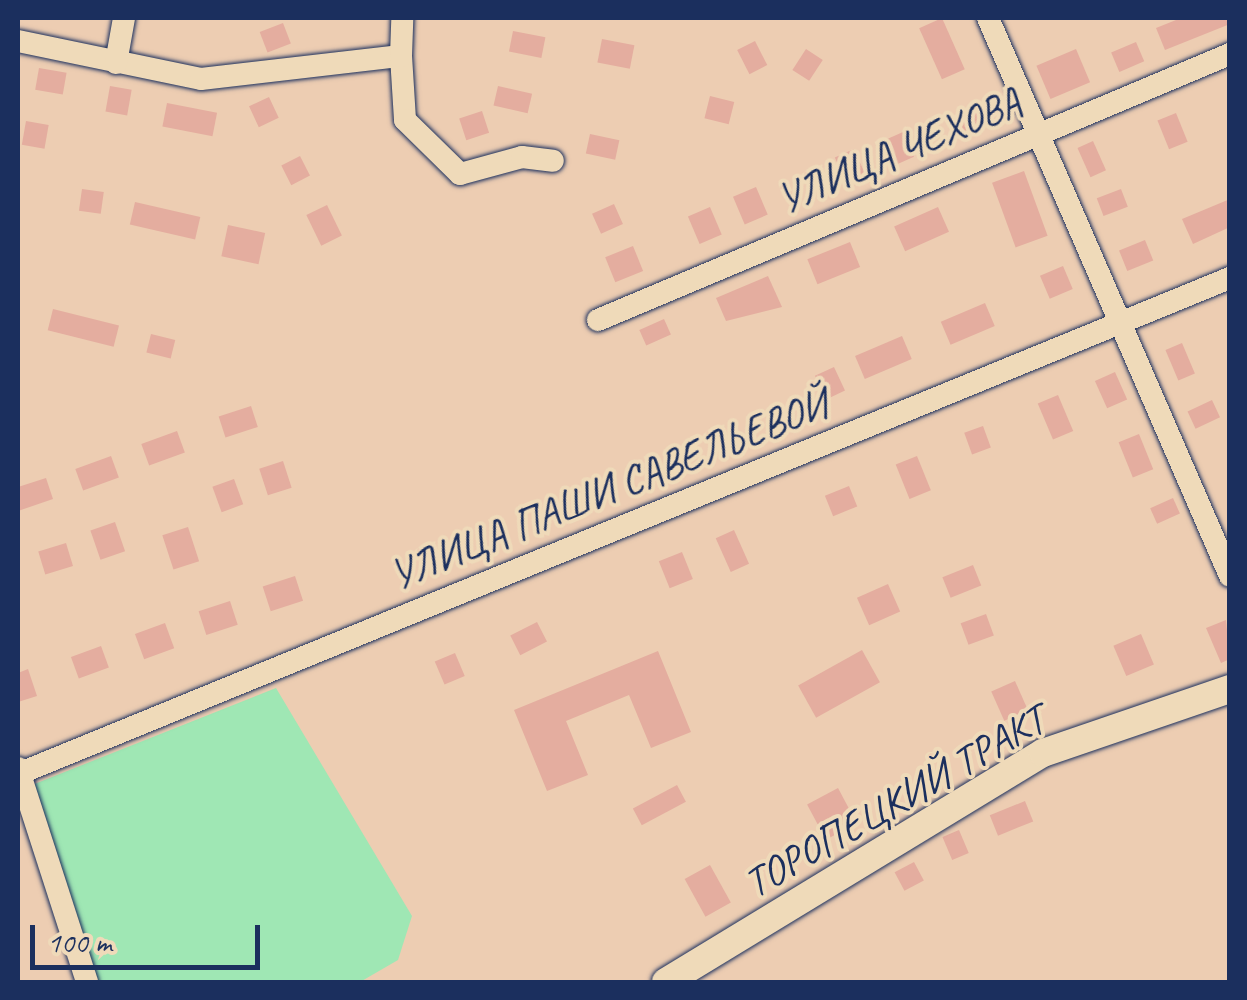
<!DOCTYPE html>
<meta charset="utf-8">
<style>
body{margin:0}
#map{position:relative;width:1247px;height:1000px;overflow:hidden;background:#edcdb2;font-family:Caveat,sans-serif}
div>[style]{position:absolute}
.green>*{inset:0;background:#9fe7b4}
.building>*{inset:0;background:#e4ad9f;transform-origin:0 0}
.roads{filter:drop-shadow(0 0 2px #1b2f5e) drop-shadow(0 0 2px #1b2f5e)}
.minor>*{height:22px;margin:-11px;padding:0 11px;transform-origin:11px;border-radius:11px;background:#efdab9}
.major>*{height:28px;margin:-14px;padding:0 14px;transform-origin:14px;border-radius:14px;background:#efdab9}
span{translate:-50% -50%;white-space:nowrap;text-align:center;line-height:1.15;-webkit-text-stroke:8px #efdab9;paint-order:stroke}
.street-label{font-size:42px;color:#1b2f5e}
.frame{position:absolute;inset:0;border:20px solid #1b2f5e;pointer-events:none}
.scale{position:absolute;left:30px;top:925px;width:230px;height:45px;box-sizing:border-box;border:5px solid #1b2f5e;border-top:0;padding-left:12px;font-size:30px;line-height:35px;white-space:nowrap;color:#1b2f5e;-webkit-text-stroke:8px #efdab9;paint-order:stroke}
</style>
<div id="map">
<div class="green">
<div style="clip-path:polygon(276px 688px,412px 916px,398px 960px,360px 982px,95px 982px,32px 785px)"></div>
</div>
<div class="building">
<div style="left:942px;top:18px;width:56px;height:25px;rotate:66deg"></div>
<div style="clip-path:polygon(1181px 18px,1230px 18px,1230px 24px,1165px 50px,1156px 28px)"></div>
<div style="left:283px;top:23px;width:22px;height:25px;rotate:69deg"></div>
<div style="left:513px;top:31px;width:33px;height:21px;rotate:11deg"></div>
<div style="left:602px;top:39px;width:33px;height:24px;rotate:11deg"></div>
<div style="left:755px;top:41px;width:27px;height:20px;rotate:63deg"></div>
<div style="left:1136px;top:42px;width:21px;height:27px;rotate:67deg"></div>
<div style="left:806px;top:49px;width:20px;height:25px;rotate:33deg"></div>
<div style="left:1076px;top:49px;width:36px;height:43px;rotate:67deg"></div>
<div style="left:39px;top:68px;width:28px;height:22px;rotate:10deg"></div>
<div style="left:110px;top:86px;width:22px;height:26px;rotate:10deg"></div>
<div style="left:498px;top:86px;width:35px;height:20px;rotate:13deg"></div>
<div style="left:710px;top:96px;width:25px;height:23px;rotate:14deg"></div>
<div style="left:269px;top:97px;width:23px;height:22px;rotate:65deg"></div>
<div style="left:167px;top:103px;width:51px;height:24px;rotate:11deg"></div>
<div style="left:984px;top:105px;width:21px;height:29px;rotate:67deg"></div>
<div style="left:482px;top:111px;width:23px;height:24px;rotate:72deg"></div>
<div style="left:1176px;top:113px;width:31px;height:20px;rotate:68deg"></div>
<div style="left:26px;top:121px;width:23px;height:24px;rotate:10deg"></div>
<div style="left:903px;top:132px;width:27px;height:21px;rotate:66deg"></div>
<div style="left:590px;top:134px;width:30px;height:20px;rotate:12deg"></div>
<div style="left:1093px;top:141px;width:32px;height:17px;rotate:66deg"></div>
<div style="left:854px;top:149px;width:27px;height:21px;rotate:66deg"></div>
<div style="left:300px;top:156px;width:22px;height:21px;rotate:63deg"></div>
<div style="left:1024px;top:171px;width:69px;height:34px;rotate:70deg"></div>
<div style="left:756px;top:187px;width:30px;height:25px;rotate:67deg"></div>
<div style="left:82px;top:189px;width:22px;height:22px;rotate:8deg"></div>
<div style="left:1121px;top:189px;width:19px;height:26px;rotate:69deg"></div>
<div style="clip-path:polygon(1230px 199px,1230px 227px,1193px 244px,1182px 219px)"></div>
<div style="left:135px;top:202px;width:67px;height:23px;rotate:13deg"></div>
<div style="left:614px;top:204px;width:22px;height:24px;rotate:66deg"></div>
<div style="left:327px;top:205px;width:34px;height:23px;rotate:64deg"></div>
<div style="left:710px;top:207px;width:30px;height:24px;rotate:67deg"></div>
<div style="left:938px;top:207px;width:27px;height:48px;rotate:66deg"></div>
<div style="left:228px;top:225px;width:38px;height:32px;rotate:12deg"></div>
<div style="left:1145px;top:240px;width:22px;height:28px;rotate:68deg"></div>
<div style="left:850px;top:242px;width:27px;height:46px;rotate:68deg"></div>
<div style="left:633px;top:246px;width:27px;height:30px;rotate:68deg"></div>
<div style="left:1063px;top:266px;width:25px;height:25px;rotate:67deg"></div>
<div style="clip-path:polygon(768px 276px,782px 307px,726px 321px,716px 298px)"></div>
<div style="left:985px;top:303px;width:25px;height:48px;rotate:67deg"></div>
<div style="left:53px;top:309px;width:68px;height:22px;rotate:14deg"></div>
<div style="left:664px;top:319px;width:17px;height:27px;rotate:66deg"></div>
<div style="left:151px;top:334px;width:25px;height:19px;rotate:14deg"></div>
<div style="left:902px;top:336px;width:25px;height:51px;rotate:67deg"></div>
<div style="left:1182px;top:343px;width:33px;height:18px;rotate:67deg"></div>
<div style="left:834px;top:367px;width:26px;height:21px;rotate:65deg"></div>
<div style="left:1115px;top:372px;width:30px;height:22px;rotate:66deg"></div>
<div style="left:1058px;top:395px;width:39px;height:22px;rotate:67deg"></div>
<div style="left:1212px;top:400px;width:19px;height:27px;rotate:65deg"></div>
<div style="left:251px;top:406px;width:22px;height:34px;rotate:72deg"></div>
<div style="left:983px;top:426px;width:23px;height:20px;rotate:70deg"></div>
<div style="left:177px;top:431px;width:23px;height:38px;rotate:70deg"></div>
<div style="left:1139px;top:434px;width:38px;height:22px;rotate:68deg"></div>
<div style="left:111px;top:456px;width:23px;height:38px;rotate:70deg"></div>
<div style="left:917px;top:456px;width:37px;height:23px;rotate:68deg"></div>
<div style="left:283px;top:461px;width:28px;height:25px;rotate:72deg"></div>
<div style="clip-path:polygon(46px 478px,53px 499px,18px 511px,18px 487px)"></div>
<div style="left:234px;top:479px;width:27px;height:23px;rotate:70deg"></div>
<div style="left:849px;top:486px;width:22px;height:26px;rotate:68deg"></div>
<div style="left:1173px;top:498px;width:17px;height:25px;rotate:66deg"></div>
<div style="left:115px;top:522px;width:31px;height:26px;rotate:71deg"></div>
<div style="left:188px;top:527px;width:36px;height:27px;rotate:72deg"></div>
<div style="left:734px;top:530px;width:37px;height:20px;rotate:66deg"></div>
<div style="left:66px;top:543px;width:24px;height:29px;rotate:73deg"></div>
<div style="left:682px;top:552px;width:29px;height:25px;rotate:68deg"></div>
<div style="left:973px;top:565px;width:22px;height:33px;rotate:68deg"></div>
<div style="left:295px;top:576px;width:26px;height:34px;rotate:72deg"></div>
<div style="left:888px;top:584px;width:30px;height:34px;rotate:66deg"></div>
<div style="left:230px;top:601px;width:25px;height:33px;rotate:72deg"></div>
<div style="left:986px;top:614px;width:23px;height:27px;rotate:70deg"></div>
<div style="clip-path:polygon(1226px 620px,1230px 659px,1221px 663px,1206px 628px)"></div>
<div style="left:537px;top:622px;width:22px;height:30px;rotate:63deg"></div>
<div style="left:165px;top:623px;width:27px;height:32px;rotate:70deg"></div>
<div style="left:1141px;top:634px;width:33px;height:30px;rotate:67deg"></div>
<div style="left:101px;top:646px;width:23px;height:32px;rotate:70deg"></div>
<div style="left:862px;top:650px;width:37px;height:73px;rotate:61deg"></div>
<div style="clip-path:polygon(658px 651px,691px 732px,651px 748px,629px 695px,566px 721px,588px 775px,547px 791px,514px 710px)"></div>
<div style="left:455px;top:653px;width:25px;height:22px;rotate:67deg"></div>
<div style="clip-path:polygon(28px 669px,37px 696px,18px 702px,18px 673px)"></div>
<div style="left:1015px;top:681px;width:32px;height:26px;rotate:66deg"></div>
<div style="left:677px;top:785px;width:19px;height:50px;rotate:62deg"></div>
<div style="left:838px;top:788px;width:40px;height:35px;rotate:62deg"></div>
<div style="left:1025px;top:801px;width:22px;height:38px;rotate:68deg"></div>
<div style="left:959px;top:830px;width:25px;height:18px;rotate:67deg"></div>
<div style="left:914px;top:862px;width:21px;height:22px;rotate:62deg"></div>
<div style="left:710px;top:865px;width:43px;height:29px;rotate:61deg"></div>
</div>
<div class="roads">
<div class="minor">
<div style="left:988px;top:18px;width:608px;rotate:66.55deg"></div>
<div style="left:18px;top:41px;width:187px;rotate:11.7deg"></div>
<div style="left:201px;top:79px;width:201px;rotate:-6.6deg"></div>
<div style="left:401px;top:56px;width:64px;rotate:86.4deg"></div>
<div style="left:405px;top:120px;width:77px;rotate:44.5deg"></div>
<div style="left:460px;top:174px;width:64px;rotate:-15.3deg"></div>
<div style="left:522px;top:157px;width:31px;rotate:7deg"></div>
<div style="left:401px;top:56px;width:38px;rotate:-88deg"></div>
<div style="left:116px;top:63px;width:46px;rotate:-79.9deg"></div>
<div style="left:598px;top:320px;width:686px;rotate:-22.83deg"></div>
<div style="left:18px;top:768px;width:225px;rotate:72.1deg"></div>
<div style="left:18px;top:774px;width:1310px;rotate:-22.26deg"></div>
</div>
<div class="major">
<div style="left:666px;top:982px;width:441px;rotate:-31.3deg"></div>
<div style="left:1043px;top:753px;width:198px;rotate:-18.9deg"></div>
</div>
</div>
<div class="street-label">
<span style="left:899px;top:151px;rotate:-23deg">УЛИЦА ЧЕХОВА</span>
<span style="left:609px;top:490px;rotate:-22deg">УЛИЦА ПАШИ САВЕЛЬЕВОЙ</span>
<span style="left:895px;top:802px;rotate:-30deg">ТОРОПЕЦКИЙ ТРАКТ</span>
</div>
<div class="frame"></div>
<div class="scale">100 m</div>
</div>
